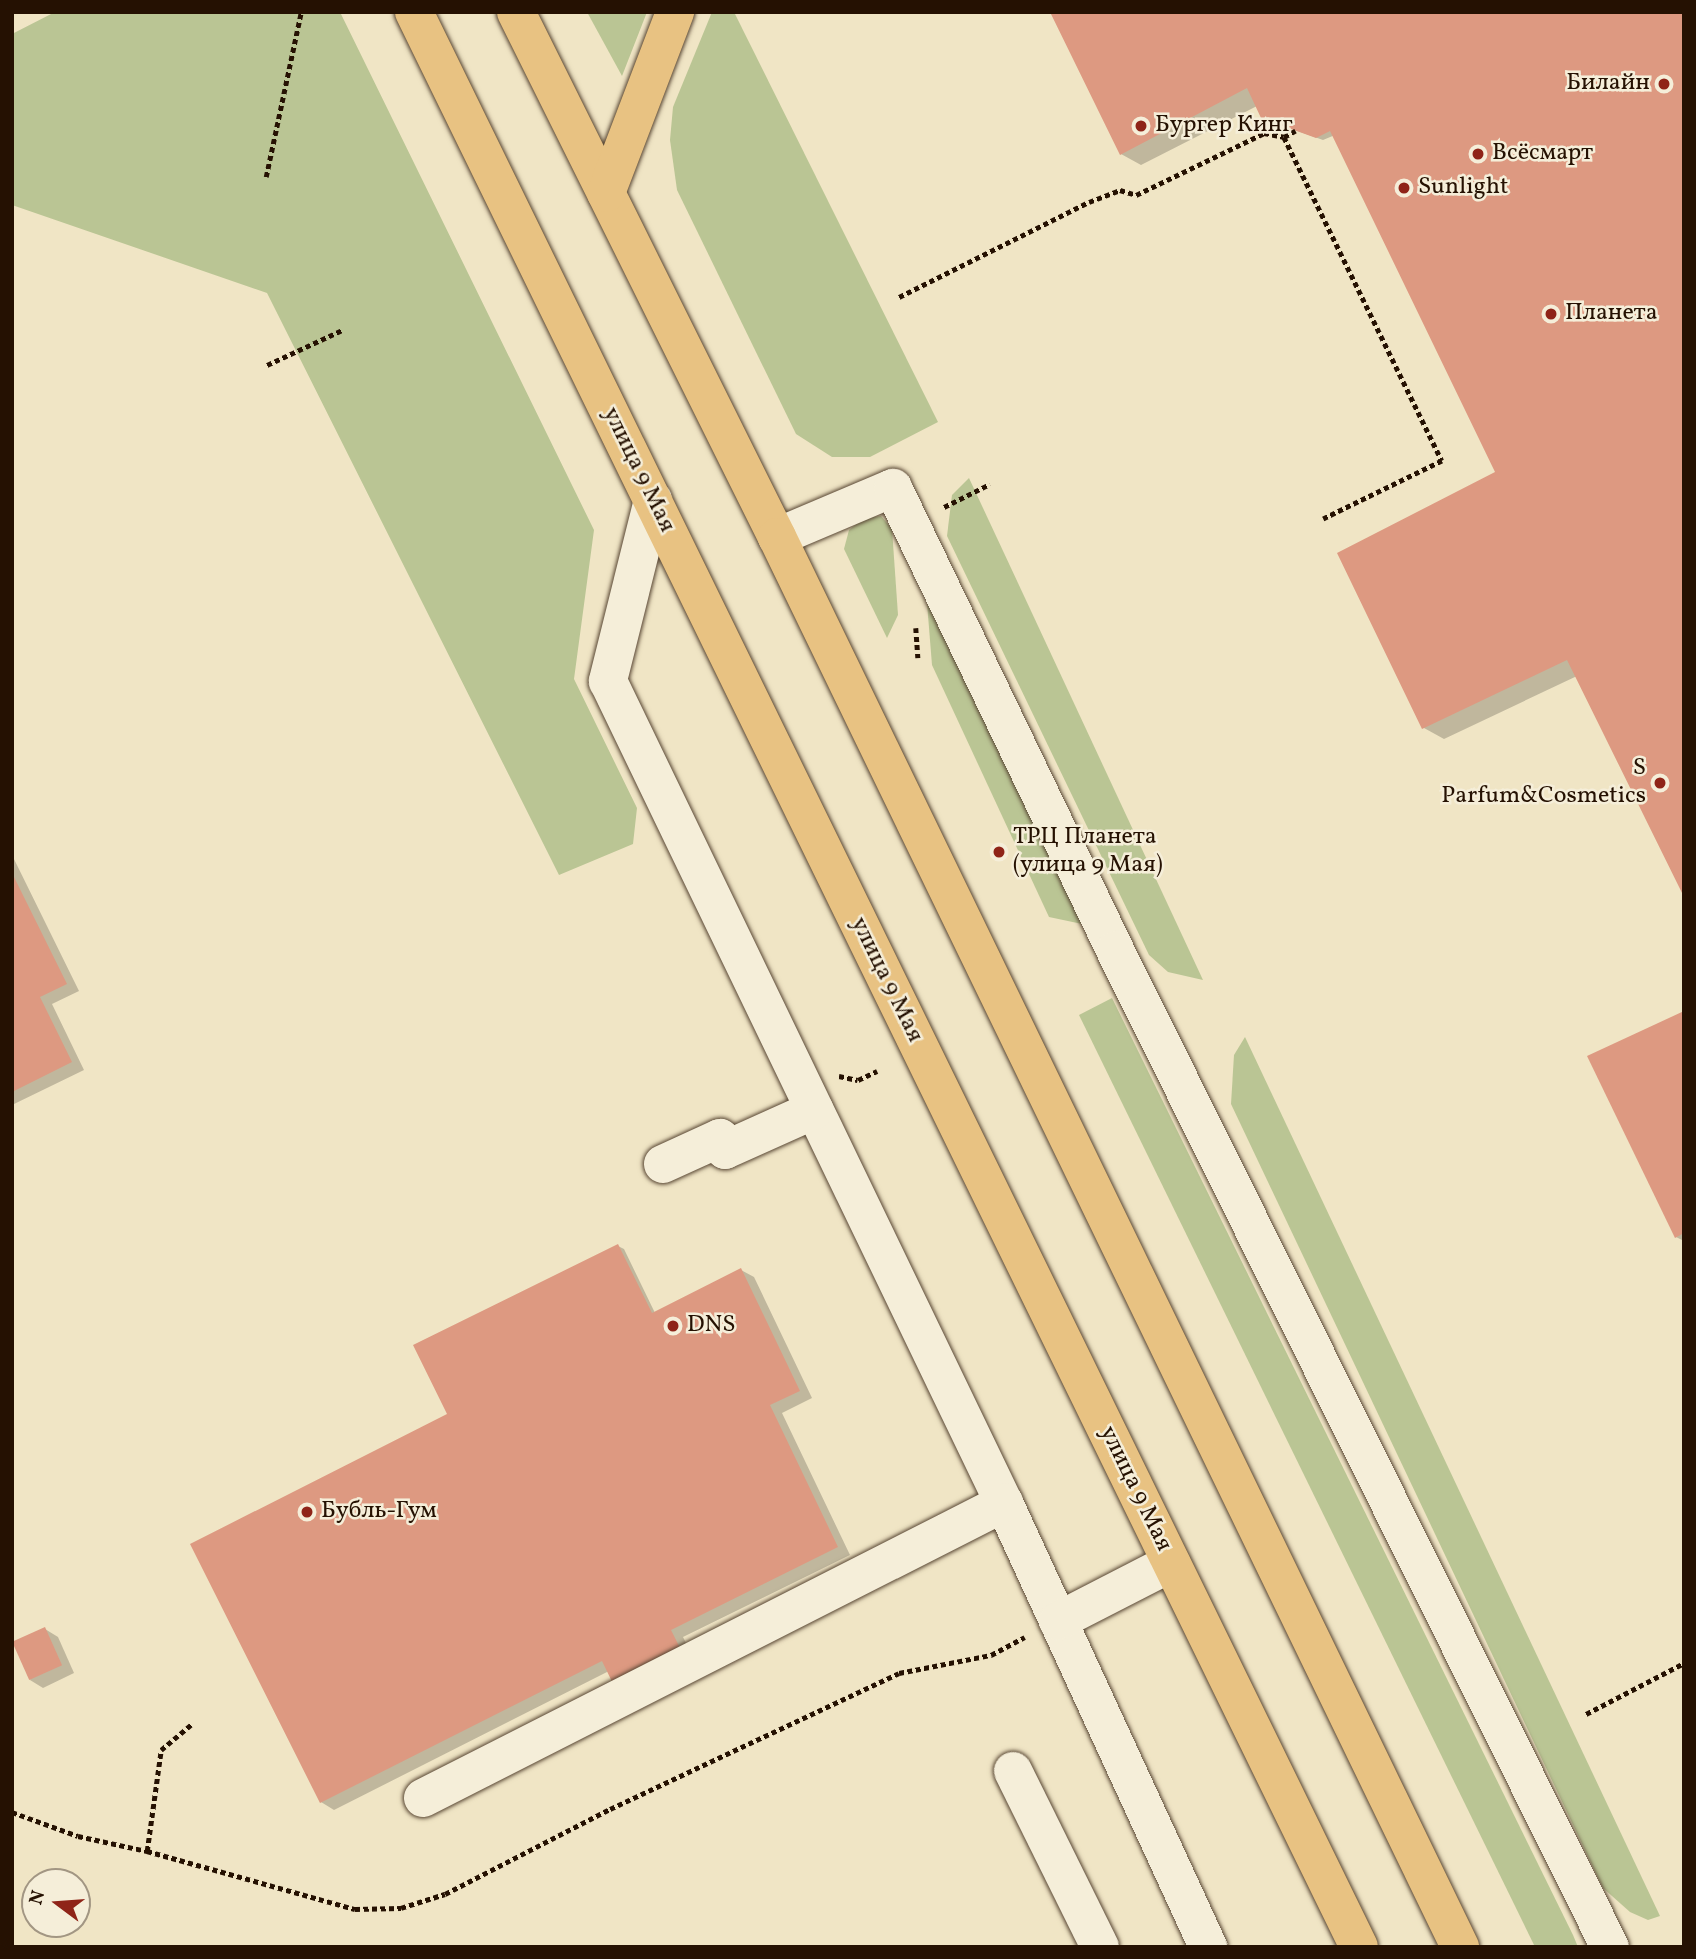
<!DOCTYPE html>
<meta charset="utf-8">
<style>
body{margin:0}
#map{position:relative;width:1696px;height:1959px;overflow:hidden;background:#f0e5c5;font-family:Vollkorn,serif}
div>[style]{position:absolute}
.green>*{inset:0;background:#bac594}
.shadow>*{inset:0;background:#0003}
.building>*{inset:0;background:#dd9981;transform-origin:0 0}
.path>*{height:4.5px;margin-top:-2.25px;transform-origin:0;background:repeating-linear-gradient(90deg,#251102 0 5px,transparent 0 8.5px)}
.roads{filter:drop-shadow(0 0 2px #584633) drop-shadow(0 0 2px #584633)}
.minor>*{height:38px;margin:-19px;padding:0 19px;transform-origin:19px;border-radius:19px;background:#f5eed9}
.major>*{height:38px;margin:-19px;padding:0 19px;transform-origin:19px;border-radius:19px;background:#e8c282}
.dots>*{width:19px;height:19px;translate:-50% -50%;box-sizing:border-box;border:4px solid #f5eed9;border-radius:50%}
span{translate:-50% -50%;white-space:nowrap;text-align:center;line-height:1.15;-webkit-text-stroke:5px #f5eed9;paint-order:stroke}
.poi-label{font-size:24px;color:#251102}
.right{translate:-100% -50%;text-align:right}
.left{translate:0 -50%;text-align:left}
.street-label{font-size:24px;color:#251102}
.frame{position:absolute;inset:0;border:14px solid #251102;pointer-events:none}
.north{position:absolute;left:21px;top:1868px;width:70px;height:70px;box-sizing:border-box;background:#f5eed9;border:2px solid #a29683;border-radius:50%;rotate:286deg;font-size:19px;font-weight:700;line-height:28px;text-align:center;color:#251102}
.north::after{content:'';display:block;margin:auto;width:24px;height:32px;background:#8f2418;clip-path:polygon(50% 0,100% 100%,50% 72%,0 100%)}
</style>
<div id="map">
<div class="green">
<div style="clip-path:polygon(55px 12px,340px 12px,594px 530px,574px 679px,637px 808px,633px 844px,559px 875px,267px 293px,12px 205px,12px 34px)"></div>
<div style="clip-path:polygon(587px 12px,647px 12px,622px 76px)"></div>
<div style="clip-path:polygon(712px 12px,734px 12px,938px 422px,870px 457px,832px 457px,796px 434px,677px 190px,670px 140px,673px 107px)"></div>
<div style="clip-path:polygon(969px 478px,1203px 980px,1168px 972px,1149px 955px,947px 536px,952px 495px)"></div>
<div style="clip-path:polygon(881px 516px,892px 529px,898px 615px,887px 638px,844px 549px,849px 530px,864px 518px)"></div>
<div style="clip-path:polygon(927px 603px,1082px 924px,1049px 917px,932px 665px)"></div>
<div style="clip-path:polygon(1112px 998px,1573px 1935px,1578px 1947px,1535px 1947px,1079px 1015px)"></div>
<div style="clip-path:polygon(1245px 1037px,1660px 1916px,1648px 1920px,1630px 1912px,1603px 1888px,1231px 1104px,1234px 1055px)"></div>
</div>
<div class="shadow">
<div style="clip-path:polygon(1052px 12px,1684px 12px,1577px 676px,1444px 739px,1424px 728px,1498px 473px,1335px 135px,1323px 140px,1269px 121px,1257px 106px,1141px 165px,1121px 154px)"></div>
<div style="clip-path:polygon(12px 855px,79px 991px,52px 1004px,84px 1070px,12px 1105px)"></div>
<div style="clip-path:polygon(1684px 1013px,1684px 1241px,1676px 1237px)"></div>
<div style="clip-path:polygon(618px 1246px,624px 1249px,655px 1313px,741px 1270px,754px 1277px,812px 1398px,782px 1413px,850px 1555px,683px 1637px,697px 1665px,609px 1671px,334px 1810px,321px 1802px,451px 1415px)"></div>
<div style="clip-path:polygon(45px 1629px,58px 1637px,74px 1673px,43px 1688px,30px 1680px)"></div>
</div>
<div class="building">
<div style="clip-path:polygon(1050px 12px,1684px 12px,1684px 897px,1567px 660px,1422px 729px,1337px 553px,1495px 472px,1330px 131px,1316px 138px,1261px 118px,1247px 88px,1120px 155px)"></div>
<div style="clip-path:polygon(12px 873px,67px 984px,40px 997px,72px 1062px,12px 1092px)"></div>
<div style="clip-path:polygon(1684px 1011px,1684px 1233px,1675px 1238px,1587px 1056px)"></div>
<div style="clip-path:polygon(618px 1244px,652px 1313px,741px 1268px,800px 1391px,770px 1405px,838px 1547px,671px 1630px,685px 1658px,617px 1692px,602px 1661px,320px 1803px,190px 1544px,447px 1414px,413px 1345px)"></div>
<div style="left:45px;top:1627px;width:42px;height:36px;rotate:66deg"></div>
</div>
<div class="path">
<div style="left:1284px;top:137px;width:13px;rotate:-29deg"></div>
<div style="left:266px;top:177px;width:169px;rotate:-78deg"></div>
<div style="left:899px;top:297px;width:212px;rotate:-26.6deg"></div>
<div style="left:1089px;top:202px;width:33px;rotate:-21deg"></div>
<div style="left:1120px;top:190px;width:17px;rotate:17deg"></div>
<div style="left:1136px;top:195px;width:142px;rotate:-25.8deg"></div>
<div style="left:1264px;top:133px;width:20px;rotate:11deg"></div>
<div style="left:1284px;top:137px;width:360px;rotate:64deg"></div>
<div style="left:1442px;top:461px;width:132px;rotate:154deg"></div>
<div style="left:267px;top:365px;width:83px;rotate:-25deg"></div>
<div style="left:944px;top:507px;width:51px;rotate:-26.6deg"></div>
<div style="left:916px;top:628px;width:30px;rotate:86deg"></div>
<div style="left:839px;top:1076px;width:19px;rotate:12deg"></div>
<div style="left:858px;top:1080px;width:21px;rotate:-25deg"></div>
<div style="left:1586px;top:1714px;width:110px;rotate:-27.5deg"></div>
<div style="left:12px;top:1812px;width:70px;rotate:20deg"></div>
<div style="left:78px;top:1836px;width:71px;rotate:12.3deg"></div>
<div style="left:147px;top:1851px;width:102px;rotate:-82.1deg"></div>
<div style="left:161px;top:1750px;width:42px;rotate:-40.2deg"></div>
<div style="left:147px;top:1851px;width:216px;rotate:15.6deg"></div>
<div style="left:355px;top:1909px;width:46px;rotate:-1.2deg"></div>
<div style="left:401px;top:1908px;width:46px;rotate:-17.7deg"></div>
<div style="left:445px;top:1894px;width:186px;rotate:-27.3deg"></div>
<div style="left:610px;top:1809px;width:319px;rotate:-25.2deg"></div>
<div style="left:899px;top:1673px;width:94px;rotate:-11.1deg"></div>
<div style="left:991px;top:1655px;width:38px;rotate:-28deg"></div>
</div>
<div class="roads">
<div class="minor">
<div style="left:653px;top:500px;width:187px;rotate:104deg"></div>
<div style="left:608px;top:681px;width:912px;rotate:64.28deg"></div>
<div style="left:1004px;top:1503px;width:489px;rotate:65.3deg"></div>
<div style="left:777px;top:537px;width:126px;rotate:-22.9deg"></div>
<div style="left:893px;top:488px;width:513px;rotate:64.33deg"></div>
<div style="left:1115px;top:950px;width:1113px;rotate:63.6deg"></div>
<div style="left:663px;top:1164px;width:63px;rotate:-24.5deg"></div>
<div style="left:720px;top:1138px;width:13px;rotate:67deg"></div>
<div style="left:725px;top:1150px;width:98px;rotate:-24.2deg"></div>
<div style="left:1058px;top:1621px;width:127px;rotate:-27.2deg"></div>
<div style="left:1013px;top:1771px;width:196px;rotate:63.7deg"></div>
<div style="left:423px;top:1798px;width:652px;rotate:-26.92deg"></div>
</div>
<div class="major">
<div style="left:414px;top:12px;width:2153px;rotate:63.97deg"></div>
<div style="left:516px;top:12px;width:586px;rotate:63.57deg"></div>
<div style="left:777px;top:537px;width:1567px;rotate:64.15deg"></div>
<div style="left:606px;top:193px;width:194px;rotate:-69.1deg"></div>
</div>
</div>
<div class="dots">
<div style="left:1664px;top:84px;background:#8f2418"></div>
<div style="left:1141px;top:126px;background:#8f2418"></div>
<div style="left:1478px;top:154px;background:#8f2418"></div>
<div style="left:1404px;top:188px;background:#8f2418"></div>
<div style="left:1551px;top:314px;background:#8f2418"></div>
<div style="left:1660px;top:783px;background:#8f2418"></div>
<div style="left:999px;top:852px;background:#8f2418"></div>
<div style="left:673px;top:1326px;background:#8f2418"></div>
<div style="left:307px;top:1512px;background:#8f2418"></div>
</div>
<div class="poi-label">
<span class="right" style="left:1650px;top:84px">Билайн</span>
<span class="left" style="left:1155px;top:126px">Бургер Кинг</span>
<span class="left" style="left:1492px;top:154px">Всёсмарт</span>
<span class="left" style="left:1418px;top:188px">Sunlight</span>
<span class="left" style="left:1565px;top:314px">Планета</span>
<span class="right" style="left:1646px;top:783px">S<br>Parfum&amp;Cosmetics</span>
<span class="left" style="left:1013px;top:852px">ТРЦ Планета<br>(улица 9 Мая)</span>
<span class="left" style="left:687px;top:1326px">DNS</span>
<span class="left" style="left:321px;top:1512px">Бубль-Гум</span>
</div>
<div class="street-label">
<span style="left:638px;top:470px;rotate:64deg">улица 9 Мая</span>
<span style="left:886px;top:980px;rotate:64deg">улица 9 Мая</span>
<span style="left:1135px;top:1489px;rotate:64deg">улица 9 Мая</span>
</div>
<div class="frame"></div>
<div class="north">N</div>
</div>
